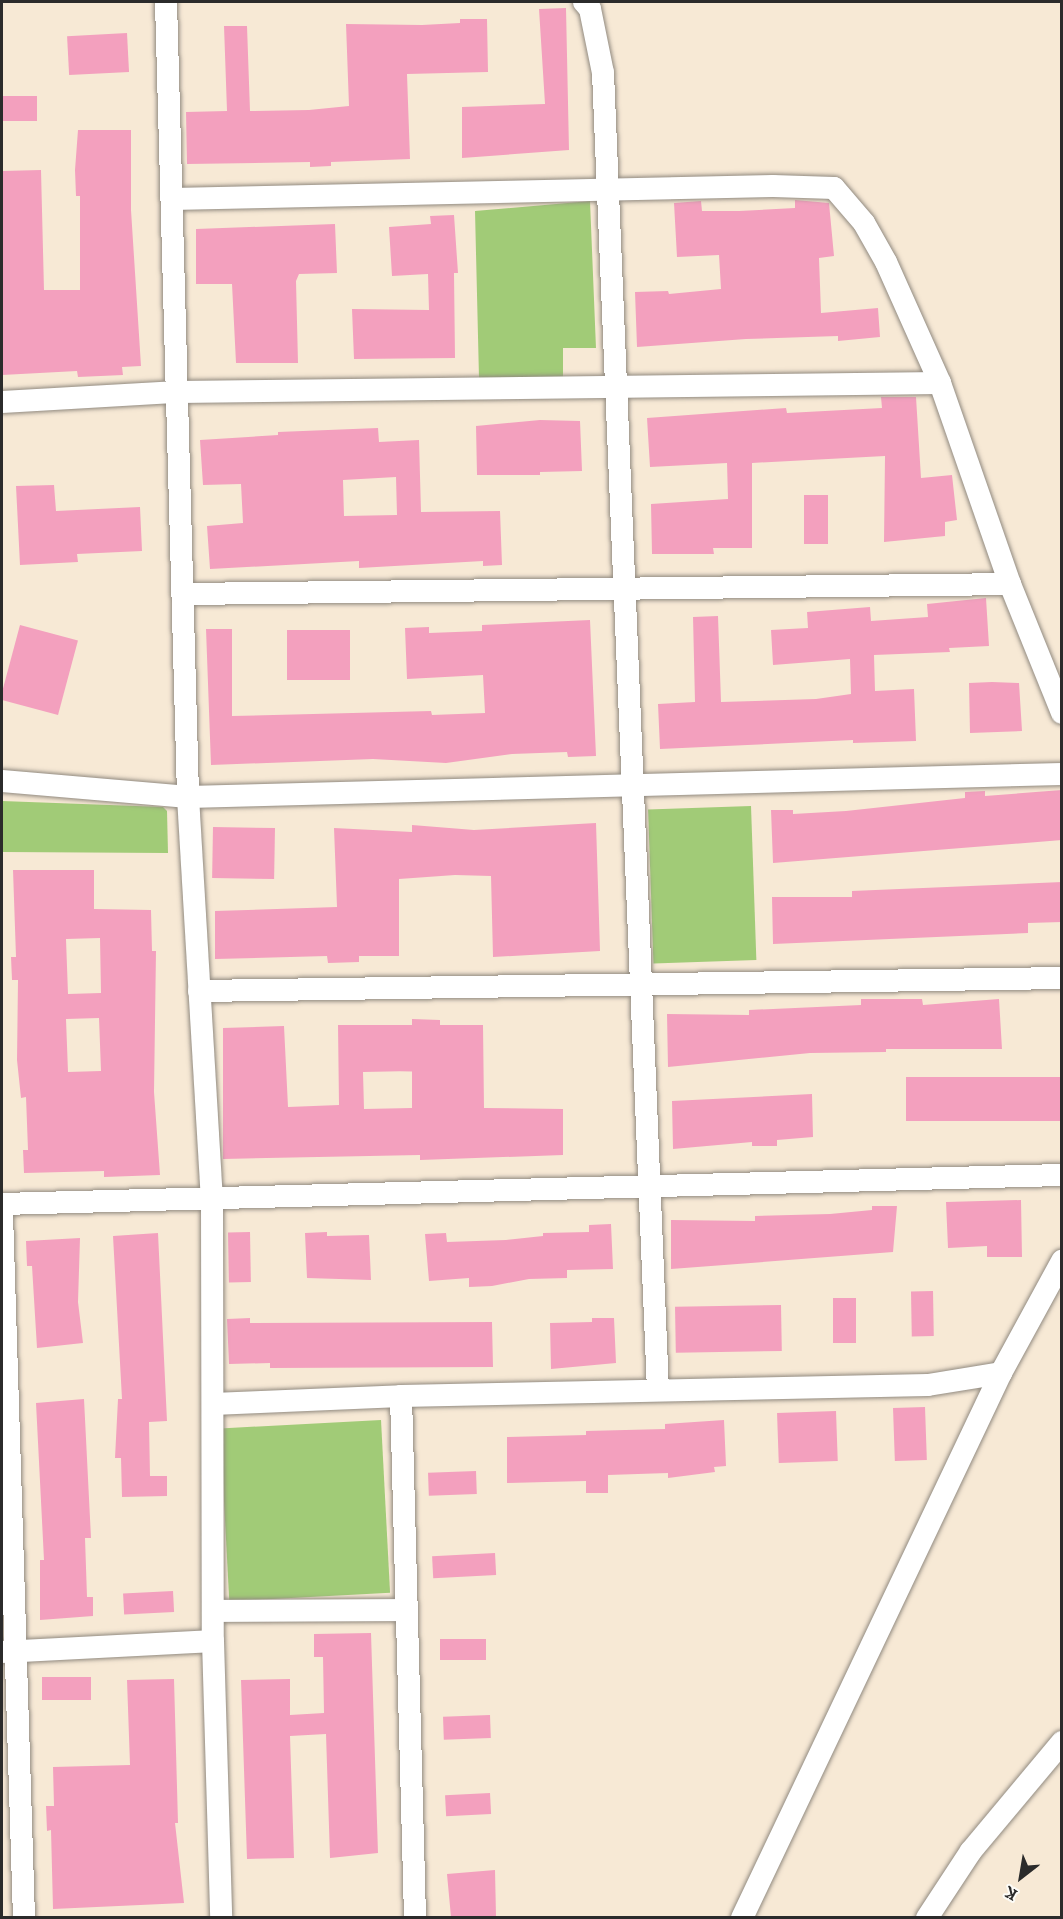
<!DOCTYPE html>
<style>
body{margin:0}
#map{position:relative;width:1063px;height:1919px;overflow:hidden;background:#f7e9d5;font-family:"IM FELL English",serif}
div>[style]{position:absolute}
.green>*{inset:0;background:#a1cb77;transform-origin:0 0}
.building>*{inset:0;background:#f3a0be;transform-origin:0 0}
.roads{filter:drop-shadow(0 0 2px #918a80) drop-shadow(0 0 2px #918a80)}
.minor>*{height:22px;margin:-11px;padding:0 11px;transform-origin:11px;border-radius:11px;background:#fff}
span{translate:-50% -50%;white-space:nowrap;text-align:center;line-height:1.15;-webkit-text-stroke:4.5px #fdfcf7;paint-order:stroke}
.frame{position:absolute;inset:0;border:3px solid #2b2b2b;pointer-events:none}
.north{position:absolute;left:991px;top:1847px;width:60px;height:60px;-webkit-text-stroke:4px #fdfcf7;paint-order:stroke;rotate:211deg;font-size:16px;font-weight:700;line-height:24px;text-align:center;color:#2b2b2b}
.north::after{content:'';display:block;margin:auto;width:21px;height:27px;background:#2b2b2b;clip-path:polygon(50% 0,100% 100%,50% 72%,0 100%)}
</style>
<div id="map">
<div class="green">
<div style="clip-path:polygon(590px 201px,596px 348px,563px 348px,563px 379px,479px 378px,475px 211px)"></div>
<div style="clip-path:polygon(2px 801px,163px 807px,167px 811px,168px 853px,3px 852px)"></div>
<div style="left:751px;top:806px;width:154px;height:103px;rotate:88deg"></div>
<div style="left:381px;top:1420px;width:173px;height:161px;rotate:87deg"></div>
</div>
<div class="building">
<div style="clip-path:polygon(566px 8px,569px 150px,462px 158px,462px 107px,545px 104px,539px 9px)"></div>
<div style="clip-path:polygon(460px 19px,487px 19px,488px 72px,407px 74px,410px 159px,331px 162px,331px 166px,310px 167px,310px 162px,187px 164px,186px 112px,227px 111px,224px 26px,247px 26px,250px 111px,309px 110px,349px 106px,346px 24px,422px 25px,460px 23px)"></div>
<div style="left:127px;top:33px;width:39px;height:60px;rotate:87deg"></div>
<div style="left:2px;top:96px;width:35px;height:25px"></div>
<div style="clip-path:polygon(78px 130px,131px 130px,131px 210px,141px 366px,122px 367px,123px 375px,78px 377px,77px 371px,2px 375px,2px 171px,41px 170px,44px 290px,80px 290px,80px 196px,76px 196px,75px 170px)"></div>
<div style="clip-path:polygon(795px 200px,829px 203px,834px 256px,819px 258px,821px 313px,878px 308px,880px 337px,838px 341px,838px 336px,746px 339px,637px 347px,635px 292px,668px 291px,669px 294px,721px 289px,719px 255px,677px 257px,674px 203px,701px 201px,702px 211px,739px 211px,795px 208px)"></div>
<div style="clip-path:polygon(454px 215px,458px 273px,454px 273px,455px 358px,354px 359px,352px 309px,429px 310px,428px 274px,392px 276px,389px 227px,431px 224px,430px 216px)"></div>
<div style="clip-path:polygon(335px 224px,337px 273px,299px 274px,296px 281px,298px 363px,236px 363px,232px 284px,196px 284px,196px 229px)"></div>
<div style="clip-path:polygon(881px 397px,916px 397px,921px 478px,952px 475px,957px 520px,945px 522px,945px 536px,884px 542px,885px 456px,752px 463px,752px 548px,713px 548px,714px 554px,652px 554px,651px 504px,728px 499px,727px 463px,650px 467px,647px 418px,786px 408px,787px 413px,882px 408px)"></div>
<div style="clip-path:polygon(540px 420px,580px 421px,582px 471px,540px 472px,540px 475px,477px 475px,476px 426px)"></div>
<div style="clip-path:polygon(evenodd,378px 428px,379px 442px,419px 440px,421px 512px,500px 511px,502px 565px,483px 566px,483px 561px,359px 568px,359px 561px,210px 569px,207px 526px,243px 523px,241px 484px,203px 485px,200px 440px,278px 435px,278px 432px,378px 428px,396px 477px,397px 515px,344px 516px,343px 480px,396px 477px)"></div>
<div style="clip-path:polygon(54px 485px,56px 511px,140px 507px,142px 551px,77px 554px,78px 562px,20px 565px,16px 486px)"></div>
<div style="left:804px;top:495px;width:24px;height:49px"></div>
<div style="clip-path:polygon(986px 598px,989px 646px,949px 648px,950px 652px,874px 655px,875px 691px,914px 689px,916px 741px,853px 743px,853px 740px,660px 749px,658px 704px,695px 702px,693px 617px,718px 616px,721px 702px,816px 699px,851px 694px,850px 659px,773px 665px,771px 630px,808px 628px,807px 612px,870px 607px,871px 621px,928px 617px,927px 604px)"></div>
<div style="clip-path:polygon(590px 620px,596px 756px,568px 757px,567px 752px,512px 754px,446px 763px,373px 759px,211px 765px,206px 629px,232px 629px,232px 716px,431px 711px,432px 715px,485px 713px,483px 675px,407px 679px,405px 628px,429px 627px,429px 633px,482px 631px,482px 625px)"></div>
<div style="left:20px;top:625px;width:60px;height:77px;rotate:15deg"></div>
<div style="left:287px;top:630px;width:63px;height:50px"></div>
<div style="clip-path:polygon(992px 682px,1019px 683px,1022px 731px,970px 733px,969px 683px)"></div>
<div style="clip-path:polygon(1062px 790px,1062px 840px,773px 863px,771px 810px,793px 810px,793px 814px,846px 811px,965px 798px,965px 792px,985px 791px,985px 796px)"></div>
<div style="clip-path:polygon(596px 823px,600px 951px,493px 957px,491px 876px,455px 875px,399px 879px,399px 956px,359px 956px,359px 962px,328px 963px,327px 956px,215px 959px,215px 911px,337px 907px,334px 828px,412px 832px,412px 825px,474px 830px)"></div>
<div style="left:213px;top:827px;width:62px;height:51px;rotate:1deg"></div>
<div style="clip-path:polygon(evenodd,13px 870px,94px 870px,94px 909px,151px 910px,152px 951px,156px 951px,154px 1092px,160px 1175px,104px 1177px,104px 1171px,24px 1173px,23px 1150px,28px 1150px,26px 1097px,21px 1098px,17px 1060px,18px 980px,12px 980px,11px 957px,16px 957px,13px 870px,100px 938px,101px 993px,68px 994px,66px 939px,100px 938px,13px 870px,99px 1018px,101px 1071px,68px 1072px,66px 1019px,99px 1018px)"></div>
<div style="clip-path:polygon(1062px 882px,1062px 922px,1028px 923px,1028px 933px,773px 944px,772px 897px,852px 897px,852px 891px)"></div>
<div style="clip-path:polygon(861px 999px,922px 999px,923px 1005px,999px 999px,1002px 1049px,886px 1049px,886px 1052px,810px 1053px,668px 1067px,667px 1014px,749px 1015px,749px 1010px,861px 1005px)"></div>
<div style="clip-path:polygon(evenodd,412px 1019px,440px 1020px,440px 1025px,483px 1025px,484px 1108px,563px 1109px,563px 1155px,420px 1160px,420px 1155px,223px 1159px,223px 1028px,284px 1026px,288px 1107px,339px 1105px,338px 1025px,412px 1025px,412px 1019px,412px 1071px,412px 1108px,364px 1109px,363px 1072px,412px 1071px)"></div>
<div style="left:1062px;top:1077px;width:44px;height:156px;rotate:90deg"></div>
<div style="clip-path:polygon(812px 1094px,813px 1137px,777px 1140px,777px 1146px,752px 1146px,752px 1142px,673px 1149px,672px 1101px)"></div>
<div style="clip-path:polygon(1021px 1200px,1022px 1257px,987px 1257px,987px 1246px,948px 1248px,946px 1202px)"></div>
<div style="clip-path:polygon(872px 1206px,897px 1206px,893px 1252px,671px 1269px,671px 1220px,755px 1221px,755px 1216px,830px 1214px,872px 1210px)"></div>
<div style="clip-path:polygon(611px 1224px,613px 1269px,567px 1270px,567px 1278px,529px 1279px,492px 1286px,469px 1287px,469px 1278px,429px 1281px,425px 1234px,446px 1233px,447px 1242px,506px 1240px,543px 1236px,543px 1233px,589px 1232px,589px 1225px)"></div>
<div style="left:250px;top:1232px;width:50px;height:22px;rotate:89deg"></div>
<div style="clip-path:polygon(327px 1232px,327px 1236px,369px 1235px,371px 1280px,307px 1278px,305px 1233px)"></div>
<div style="clip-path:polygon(158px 1233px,167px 1421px,149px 1422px,150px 1476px,167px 1476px,167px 1496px,122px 1497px,121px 1458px,115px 1458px,118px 1399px,122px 1399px,113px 1236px)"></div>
<div style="clip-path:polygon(80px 1238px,78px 1302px,83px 1343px,37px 1348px,32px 1266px,27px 1266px,26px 1241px)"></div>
<div style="left:933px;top:1291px;width:45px;height:22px;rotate:89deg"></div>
<div style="left:833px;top:1298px;width:23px;height:45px"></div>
<div style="left:781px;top:1305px;width:46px;height:106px;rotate:89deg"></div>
<div style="clip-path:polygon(250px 1318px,250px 1323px,492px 1322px,493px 1367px,270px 1368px,270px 1363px,229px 1364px,227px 1319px)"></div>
<div style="clip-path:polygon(592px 1318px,614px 1318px,616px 1363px,551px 1369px,550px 1323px,592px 1322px)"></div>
<div style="clip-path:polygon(84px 1399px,91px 1538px,85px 1538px,87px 1597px,93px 1597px,93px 1616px,40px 1620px,40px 1560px,44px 1560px,36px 1403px)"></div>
<div style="left:925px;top:1407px;width:53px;height:32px;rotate:88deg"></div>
<div style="left:836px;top:1411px;width:50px;height:59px;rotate:88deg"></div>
<div style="clip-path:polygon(724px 1420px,726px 1466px,714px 1467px,715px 1472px,668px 1478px,668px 1473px,608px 1475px,608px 1493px,586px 1493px,586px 1481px,507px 1483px,507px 1437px,586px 1435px,586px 1431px,665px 1429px,665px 1424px)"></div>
<div style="left:476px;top:1471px;width:23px;height:48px;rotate:88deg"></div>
<div style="left:495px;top:1553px;width:22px;height:63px;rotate:87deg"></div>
<div style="left:173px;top:1591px;width:21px;height:50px;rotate:87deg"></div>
<div style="clip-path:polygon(371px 1633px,378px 1853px,330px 1858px,326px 1734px,290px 1736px,294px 1858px,247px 1859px,241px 1680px,290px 1679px,290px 1715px,324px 1713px,323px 1657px,314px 1657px,314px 1634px)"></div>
<div style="left:440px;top:1639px;width:46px;height:21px"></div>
<div style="left:91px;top:1677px;width:23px;height:49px;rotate:90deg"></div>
<div style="clip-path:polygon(174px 1679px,178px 1823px,175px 1823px,184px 1903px,53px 1909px,51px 1830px,47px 1831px,46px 1806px,54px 1806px,53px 1767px,130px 1765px,127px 1680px)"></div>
<div style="left:490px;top:1715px;width:23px;height:47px;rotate:88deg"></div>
<div style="left:490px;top:1793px;width:21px;height:45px;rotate:87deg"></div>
<div style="clip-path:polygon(495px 1870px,496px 1917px,451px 1917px,447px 1874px)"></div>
</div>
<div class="roads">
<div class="minor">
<div style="left:166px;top:2px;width:795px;rotate:88.41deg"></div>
<div style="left:188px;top:797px;width:405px;rotate:86.6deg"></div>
<div style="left:212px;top:1201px;width:440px;rotate:89.9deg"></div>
<div style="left:213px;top:1641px;width:277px;rotate:88.3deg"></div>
<div style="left:584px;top:2px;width:9px;rotate:49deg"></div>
<div style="left:590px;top:9px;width:65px;rotate:78.5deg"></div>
<div style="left:603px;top:73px;width:1318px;rotate:87.61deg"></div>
<div style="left:172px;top:199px;width:601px;rotate:-1.24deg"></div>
<div style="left:773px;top:186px;width:61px;rotate:1.9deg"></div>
<div style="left:834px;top:188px;width:46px;rotate:49.4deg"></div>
<div style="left:864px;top:223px;width:45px;rotate:60.6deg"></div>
<div style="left:886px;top:262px;width:133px;rotate:65.9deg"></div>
<div style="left:940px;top:383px;width:213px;rotate:70.8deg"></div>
<div style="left:1010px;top:584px;width:139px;rotate:68deg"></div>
<div style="left:2px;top:402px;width:176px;rotate:-3.3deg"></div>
<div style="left:178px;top:392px;width:762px;rotate:-0.68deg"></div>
<div style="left:184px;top:594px;width:826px;rotate:-0.69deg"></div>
<div style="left:2px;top:781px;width:187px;rotate:4.9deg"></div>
<div style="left:188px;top:797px;width:874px;rotate:-1.51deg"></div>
<div style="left:199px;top:991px;width:863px;rotate:-0.86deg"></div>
<div style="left:2px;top:1204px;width:1060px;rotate:-1.57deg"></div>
<div style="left:2px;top:1214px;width:704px;rotate:88.21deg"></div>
<div style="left:401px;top:1396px;width:522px;rotate:88.46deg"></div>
<div style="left:213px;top:1404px;width:188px;rotate:-2.4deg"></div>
<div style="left:401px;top:1396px;width:527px;rotate:-1.2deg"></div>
<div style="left:928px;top:1385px;width:74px;rotate:-9.3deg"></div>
<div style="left:1001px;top:1373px;width:128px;rotate:-61.4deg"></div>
<div style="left:213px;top:1611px;width:192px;rotate:-0.3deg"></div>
<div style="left:3px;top:1652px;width:210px;rotate:-3deg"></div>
<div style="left:742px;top:1918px;width:603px;rotate:-64.58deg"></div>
<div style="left:927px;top:1918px;width:80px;rotate:-56.7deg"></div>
<div style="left:971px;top:1851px;width:142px;rotate:-50.1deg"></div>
</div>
</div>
<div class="frame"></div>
<div class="north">K</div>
</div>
